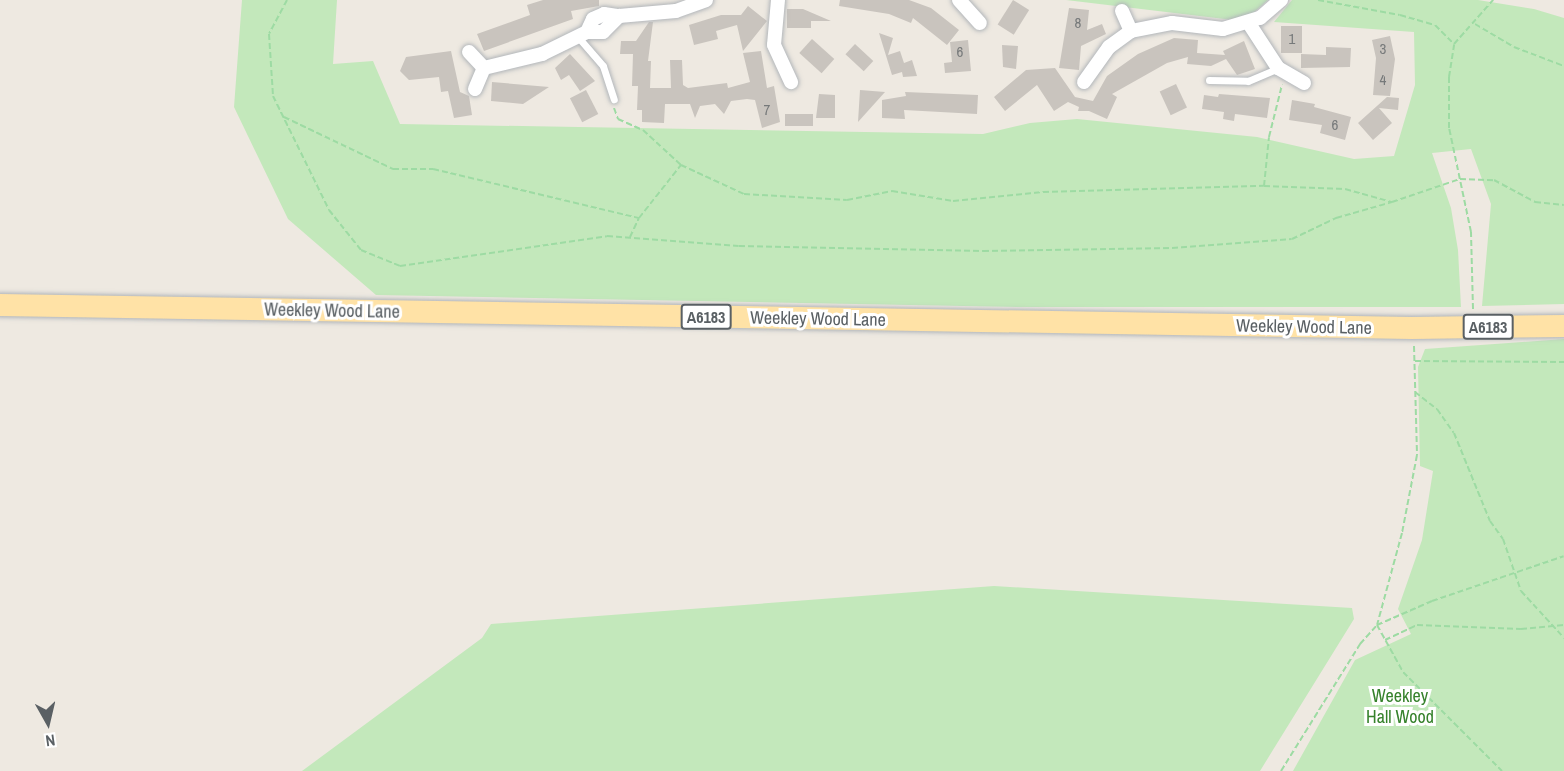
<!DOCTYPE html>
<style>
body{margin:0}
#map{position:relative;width:1564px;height:771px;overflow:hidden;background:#eee9e1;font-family:"Archivo Narrow",sans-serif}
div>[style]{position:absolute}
.green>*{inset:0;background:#c3e8bb}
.building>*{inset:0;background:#c9c4be;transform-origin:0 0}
.path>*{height:2px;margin-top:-1px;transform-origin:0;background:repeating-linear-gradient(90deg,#9ddba3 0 6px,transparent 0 9px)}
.roads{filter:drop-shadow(0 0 2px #b2b6ba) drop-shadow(0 0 2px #b2b6ba)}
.lane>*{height:7px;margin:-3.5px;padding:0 3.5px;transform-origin:3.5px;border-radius:3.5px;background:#fff}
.street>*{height:14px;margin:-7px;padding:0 7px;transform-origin:7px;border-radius:7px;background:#fff}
.primary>*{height:22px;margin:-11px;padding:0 11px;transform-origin:11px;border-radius:11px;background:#ffe2a6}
span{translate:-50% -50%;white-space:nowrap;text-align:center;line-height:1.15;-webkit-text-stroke:6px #fff;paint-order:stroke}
.number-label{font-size:15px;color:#76797a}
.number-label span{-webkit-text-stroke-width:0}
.shield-label span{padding:2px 4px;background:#fff;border:2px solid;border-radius:4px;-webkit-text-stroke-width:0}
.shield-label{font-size:16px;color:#5a6064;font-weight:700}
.street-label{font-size:18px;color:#5a6064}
.park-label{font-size:18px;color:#36822c}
.north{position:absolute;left:18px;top:693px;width:60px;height:60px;-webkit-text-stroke:4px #fff;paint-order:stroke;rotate:172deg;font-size:16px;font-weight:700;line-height:24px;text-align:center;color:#5a6064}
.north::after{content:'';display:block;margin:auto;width:21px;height:27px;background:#5a6064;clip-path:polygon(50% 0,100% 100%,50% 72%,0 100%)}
</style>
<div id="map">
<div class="green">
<div style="clip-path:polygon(242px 0,337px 0,333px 64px,373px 61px,400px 124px,983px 134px,1030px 123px,1077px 119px,1257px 137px,1354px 159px,1394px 156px,1415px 85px,1414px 32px,1274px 22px,1292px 0,1478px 0,1534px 9px,1564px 18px,1564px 304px,1482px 306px,1491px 204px,1471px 149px,1432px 153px,1451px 208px,1458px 250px,1461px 307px,1017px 307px,376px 295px,288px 219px,234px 107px)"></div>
<div style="clip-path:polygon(1066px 0,1268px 0,1252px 14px,1233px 20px)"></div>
<div style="clip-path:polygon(1564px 339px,1564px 771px,1293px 771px,1355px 660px,1411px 634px,1398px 609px,1422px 540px,1433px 471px,1420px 466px,1418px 367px,1425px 349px)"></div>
<div style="clip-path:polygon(994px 586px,1352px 608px,1354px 619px,1260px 771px,302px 771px,482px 638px,491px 624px)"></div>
</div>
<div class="building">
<div style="clip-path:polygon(543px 0,599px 0,599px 6px,571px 11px,573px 19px,484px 51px,477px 34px,530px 15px,527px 5px)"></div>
<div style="clip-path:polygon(840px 0,909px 0,931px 8px,959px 30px,947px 45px,913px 18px,911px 23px,889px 14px,839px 6px)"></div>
<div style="left:1013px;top:0;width:19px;height:29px;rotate:32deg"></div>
<div style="clip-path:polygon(748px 6px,767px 21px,743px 51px,737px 25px,716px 31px,718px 39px,694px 45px,689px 25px,721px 15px,741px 15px)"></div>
<div style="clip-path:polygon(1069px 8px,1089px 10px,1087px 30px,1102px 24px,1106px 34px,1081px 46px,1079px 70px,1059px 68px)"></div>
<div style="clip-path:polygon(787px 9px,803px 9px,831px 21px,811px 21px,811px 28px,787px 28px)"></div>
<div style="clip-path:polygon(649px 22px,653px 22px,648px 61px,651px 61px,650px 88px,671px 88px,670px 60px,682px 60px,683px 85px,688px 88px,727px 83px,728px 88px,750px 82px,743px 53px,761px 51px,767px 88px,774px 86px,780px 122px,762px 128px,755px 100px,747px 99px,731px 101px,724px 114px,715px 104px,700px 106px,695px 118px,690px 104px,665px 104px,664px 123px,642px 122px,642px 110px,637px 110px,638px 86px,632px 86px,633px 54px,620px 54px,621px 41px,636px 41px)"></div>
<div style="left:1281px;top:26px;width:21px;height:27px"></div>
<div style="clip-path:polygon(879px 33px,893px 38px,888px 55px,900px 51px,904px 63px,912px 60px,917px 76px,903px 77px,902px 72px,892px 75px)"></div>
<div style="clip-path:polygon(1390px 36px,1395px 59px,1390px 96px,1373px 95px,1376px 58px,1372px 40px)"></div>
<div style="clip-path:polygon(1174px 38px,1198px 40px,1197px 53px,1225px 55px,1223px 51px,1244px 41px,1255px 69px,1237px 75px,1226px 59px,1211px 66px,1187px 64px,1188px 57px,1167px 63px,1112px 94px,1117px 97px,1107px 119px,1089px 111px,1078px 111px,1079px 107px,1068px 102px,1054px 111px,1037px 85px,1005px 111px,994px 97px,1026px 70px,1055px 68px,1075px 97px,1093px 101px,1107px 76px,1138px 54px)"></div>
<div style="left:812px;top:39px;width:30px;height:19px;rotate:42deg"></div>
<div style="clip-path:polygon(968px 40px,971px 71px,945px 73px,944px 63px,952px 62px,950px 42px)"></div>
<div style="left:855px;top:44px;width:25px;height:14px;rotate:43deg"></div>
<div style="clip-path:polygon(1002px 45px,1018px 46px,1016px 69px,1003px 67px)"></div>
<div style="clip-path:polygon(1326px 47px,1351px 48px,1350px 67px,1301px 68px,1301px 54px,1326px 55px)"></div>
<div style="clip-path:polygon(451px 51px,460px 92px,469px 96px,472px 115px,454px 118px,448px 91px,441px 92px,439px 77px,409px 80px,400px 71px,406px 57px)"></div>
<div style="clip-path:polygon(570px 54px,595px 81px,580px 91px,569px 75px,561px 80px,555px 68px)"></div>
<div style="clip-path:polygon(492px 82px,549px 87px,523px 104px,491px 101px)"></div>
<div style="left:1176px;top:84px;width:26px;height:18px;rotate:65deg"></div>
<div style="left:586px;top:90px;width:27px;height:18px;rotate:63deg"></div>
<div style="clip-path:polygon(860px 90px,885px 92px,858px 122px)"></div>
<div style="clip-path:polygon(905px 92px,978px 95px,977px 114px,904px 110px,905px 119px,882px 118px,882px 100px,906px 96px)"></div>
<div style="clip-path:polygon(819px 94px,835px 95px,835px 118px,816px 118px)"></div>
<div style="clip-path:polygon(1219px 94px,1270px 98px,1267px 118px,1235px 114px,1234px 121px,1223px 119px,1224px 112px,1202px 109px,1204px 95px,1218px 97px)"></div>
<div style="clip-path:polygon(1387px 97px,1399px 98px,1398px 110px,1379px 108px,1392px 123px,1373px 140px,1358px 123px)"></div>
<div style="clip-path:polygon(1292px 100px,1315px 104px,1314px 107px,1351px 117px,1345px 140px,1320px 133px,1322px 125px,1289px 120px)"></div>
<div style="left:813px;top:114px;width:12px;height:28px;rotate:90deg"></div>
</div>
<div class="path">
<div style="left:287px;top:0;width:38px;rotate:118deg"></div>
<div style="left:269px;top:34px;width:62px;rotate:86.3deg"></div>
<div style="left:273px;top:96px;width:127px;rotate:63.8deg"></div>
<div style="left:329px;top:210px;width:51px;rotate:51.3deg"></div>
<div style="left:361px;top:250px;width:42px;rotate:22.3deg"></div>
<div style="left:400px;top:266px;width:209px;rotate:-8.2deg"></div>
<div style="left:607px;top:236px;width:132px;rotate:4.3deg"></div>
<div style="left:739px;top:246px;width:244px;rotate:1.2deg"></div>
<div style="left:983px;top:251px;width:189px;rotate:-0.9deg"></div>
<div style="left:1172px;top:248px;width:120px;rotate:-4.3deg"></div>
<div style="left:1292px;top:239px;width:49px;rotate:-25.5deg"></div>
<div style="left:1336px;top:218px;width:58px;rotate:-15.9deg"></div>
<div style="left:1318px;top:0;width:83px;rotate:10.4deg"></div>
<div style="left:1400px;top:15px;width:36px;rotate:16deg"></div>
<div style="left:1435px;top:25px;width:27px;rotate:45deg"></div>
<div style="left:1475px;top:24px;width:45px;rotate:30.5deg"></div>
<div style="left:1514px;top:47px;width:53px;rotate:20.8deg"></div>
<div style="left:614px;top:108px;width:12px;rotate:70deg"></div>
<div style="left:618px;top:119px;width:27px;rotate:24deg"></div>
<div style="left:643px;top:130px;width:52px;rotate:42.6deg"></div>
<div style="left:681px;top:165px;width:69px;rotate:24.7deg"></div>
<div style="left:744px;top:194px;width:103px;rotate:3.3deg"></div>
<div style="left:847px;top:200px;width:46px;rotate:-11.3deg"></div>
<div style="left:892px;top:191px;width:62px;rotate:9.3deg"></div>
<div style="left:953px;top:201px;width:90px;rotate:-5.7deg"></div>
<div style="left:1043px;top:192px;width:221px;rotate:-1.6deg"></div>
<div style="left:1264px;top:186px;width:81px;rotate:2.1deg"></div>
<div style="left:1345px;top:189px;width:49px;rotate:15.5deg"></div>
<div style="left:1392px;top:202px;width:72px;rotate:-18.7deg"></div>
<div style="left:1460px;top:179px;width:34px;rotate:2deg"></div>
<div style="left:1494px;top:180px;width:47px;rotate:28.2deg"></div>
<div style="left:1535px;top:202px;width:29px;rotate:6deg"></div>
<div style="left:284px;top:117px;width:121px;rotate:25.5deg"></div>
<div style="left:393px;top:169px;width:40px"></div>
<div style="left:433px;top:169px;width:212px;rotate:13.4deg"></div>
<div style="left:639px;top:218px;width:68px;rotate:-51.6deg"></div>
<div style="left:1264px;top:186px;width:49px;rotate:-84.2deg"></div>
<div style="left:1269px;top:137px;width:54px;rotate:-76deg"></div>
<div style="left:630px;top:237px;width:21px;rotate:-65deg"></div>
<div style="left:1473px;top:309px;width:77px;rotate:-91.5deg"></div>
<div style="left:1471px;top:232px;width:106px;rotate:-101.9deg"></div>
<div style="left:1449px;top:128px;width:51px;rotate:-90deg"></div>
<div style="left:1449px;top:77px;width:33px;rotate:-81deg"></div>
<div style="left:1454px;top:44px;width:59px;rotate:-48.4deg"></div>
<div style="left:1414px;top:346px;width:109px;rotate:88.4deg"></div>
<div style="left:1417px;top:455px;width:79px;rotate:100.9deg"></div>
<div style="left:1402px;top:533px;width:95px;rotate:105.2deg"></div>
<div style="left:1377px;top:625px;width:54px;rotate:61deg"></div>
<div style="left:1403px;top:672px;width:140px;rotate:45deg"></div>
<div style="left:1415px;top:361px;width:149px;rotate:0.4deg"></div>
<div style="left:1415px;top:392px;width:28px;rotate:38deg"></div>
<div style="left:1437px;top:409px;width:29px;rotate:55deg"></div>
<div style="left:1454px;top:433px;width:95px;rotate:67.8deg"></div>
<div style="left:1490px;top:521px;width:22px;rotate:54deg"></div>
<div style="left:1503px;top:539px;width:55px;rotate:70.9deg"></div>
<div style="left:1521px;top:591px;width:64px;rotate:47.5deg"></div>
<div style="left:1385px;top:640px;width:35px;rotate:-25deg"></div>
<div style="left:1417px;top:625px;width:104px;rotate:2.2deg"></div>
<div style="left:1521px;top:629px;width:43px;rotate:-5.3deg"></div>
<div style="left:1281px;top:771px;width:150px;rotate:-58.1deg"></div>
<div style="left:1360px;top:644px;width:25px;rotate:-48deg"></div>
<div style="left:1377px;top:625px;width:60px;rotate:-23.6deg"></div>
<div style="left:1432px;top:601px;width:139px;rotate:-18.8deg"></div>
</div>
<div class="roads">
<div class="lane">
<div style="left:578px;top:37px;width:38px;rotate:49deg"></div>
<div style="left:603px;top:66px;width:35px;rotate:72deg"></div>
<div style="left:1209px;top:80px;width:39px;rotate:1deg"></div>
<div style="left:1248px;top:81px;width:33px;rotate:-23deg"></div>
</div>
<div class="street">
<div style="left:778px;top:0;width:45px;rotate:95.1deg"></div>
<div style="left:774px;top:45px;width:41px;rotate:65.3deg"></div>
<div style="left:959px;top:0;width:31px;rotate:48deg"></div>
<div style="left:1122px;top:11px;width:22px;rotate:66deg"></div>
<div style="left:1248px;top:22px;width:55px;rotate:56.9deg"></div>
<div style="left:1278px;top:68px;width:30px;rotate:30deg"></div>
<div style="left:587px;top:32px;width:14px;rotate:-65deg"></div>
<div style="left:593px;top:19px;width:12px;rotate:-24deg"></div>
<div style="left:604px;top:14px;width:15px;rotate:8deg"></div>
<div style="left:619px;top:16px;width:57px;rotate:-5deg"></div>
<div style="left:676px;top:11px;width:32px;rotate:-20deg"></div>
<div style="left:469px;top:52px;width:22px;rotate:47deg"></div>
<div style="left:1084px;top:82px;width:43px;rotate:-54.5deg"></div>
<div style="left:1109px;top:47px;width:27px;rotate:-36deg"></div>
<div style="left:1131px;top:31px;width:42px;rotate:-11deg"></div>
<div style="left:1172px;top:23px;width:51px;rotate:6.7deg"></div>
<div style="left:1223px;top:29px;width:39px;rotate:-17deg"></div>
<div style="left:1260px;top:18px;width:28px;rotate:-41deg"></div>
<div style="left:475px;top:89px;width:23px;rotate:-67deg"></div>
<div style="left:484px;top:68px;width:60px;rotate:-13.6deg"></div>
<div style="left:542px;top:54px;width:50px;rotate:-26.1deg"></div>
<div style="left:587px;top:32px;width:16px"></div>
<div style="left:603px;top:32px;width:23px;rotate:-45deg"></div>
</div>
<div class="primary">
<div style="left:0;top:305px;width:1412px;rotate:0.93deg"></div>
<div style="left:1412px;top:328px;width:152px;rotate:-0.8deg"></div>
</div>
</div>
<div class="number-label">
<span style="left:1078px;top:23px">8</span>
<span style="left:1292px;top:39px">1</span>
<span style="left:1383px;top:49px">3</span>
<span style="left:960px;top:52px">6</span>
<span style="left:1383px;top:80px">4</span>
<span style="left:767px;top:110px">7</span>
<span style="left:1335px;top:125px">6</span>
</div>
<div class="shield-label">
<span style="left:706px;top:317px">A6183</span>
<span style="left:1488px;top:327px">A6183</span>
</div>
<div class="street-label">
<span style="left:332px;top:311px;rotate:1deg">Weekley Wood Lane</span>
<span style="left:818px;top:319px;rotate:1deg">Weekley Wood Lane</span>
<span style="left:1304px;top:327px;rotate:1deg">Weekley Wood Lane</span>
</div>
<div class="park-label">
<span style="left:1400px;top:707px">Weekley<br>Hall Wood</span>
</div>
<div class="north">N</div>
</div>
